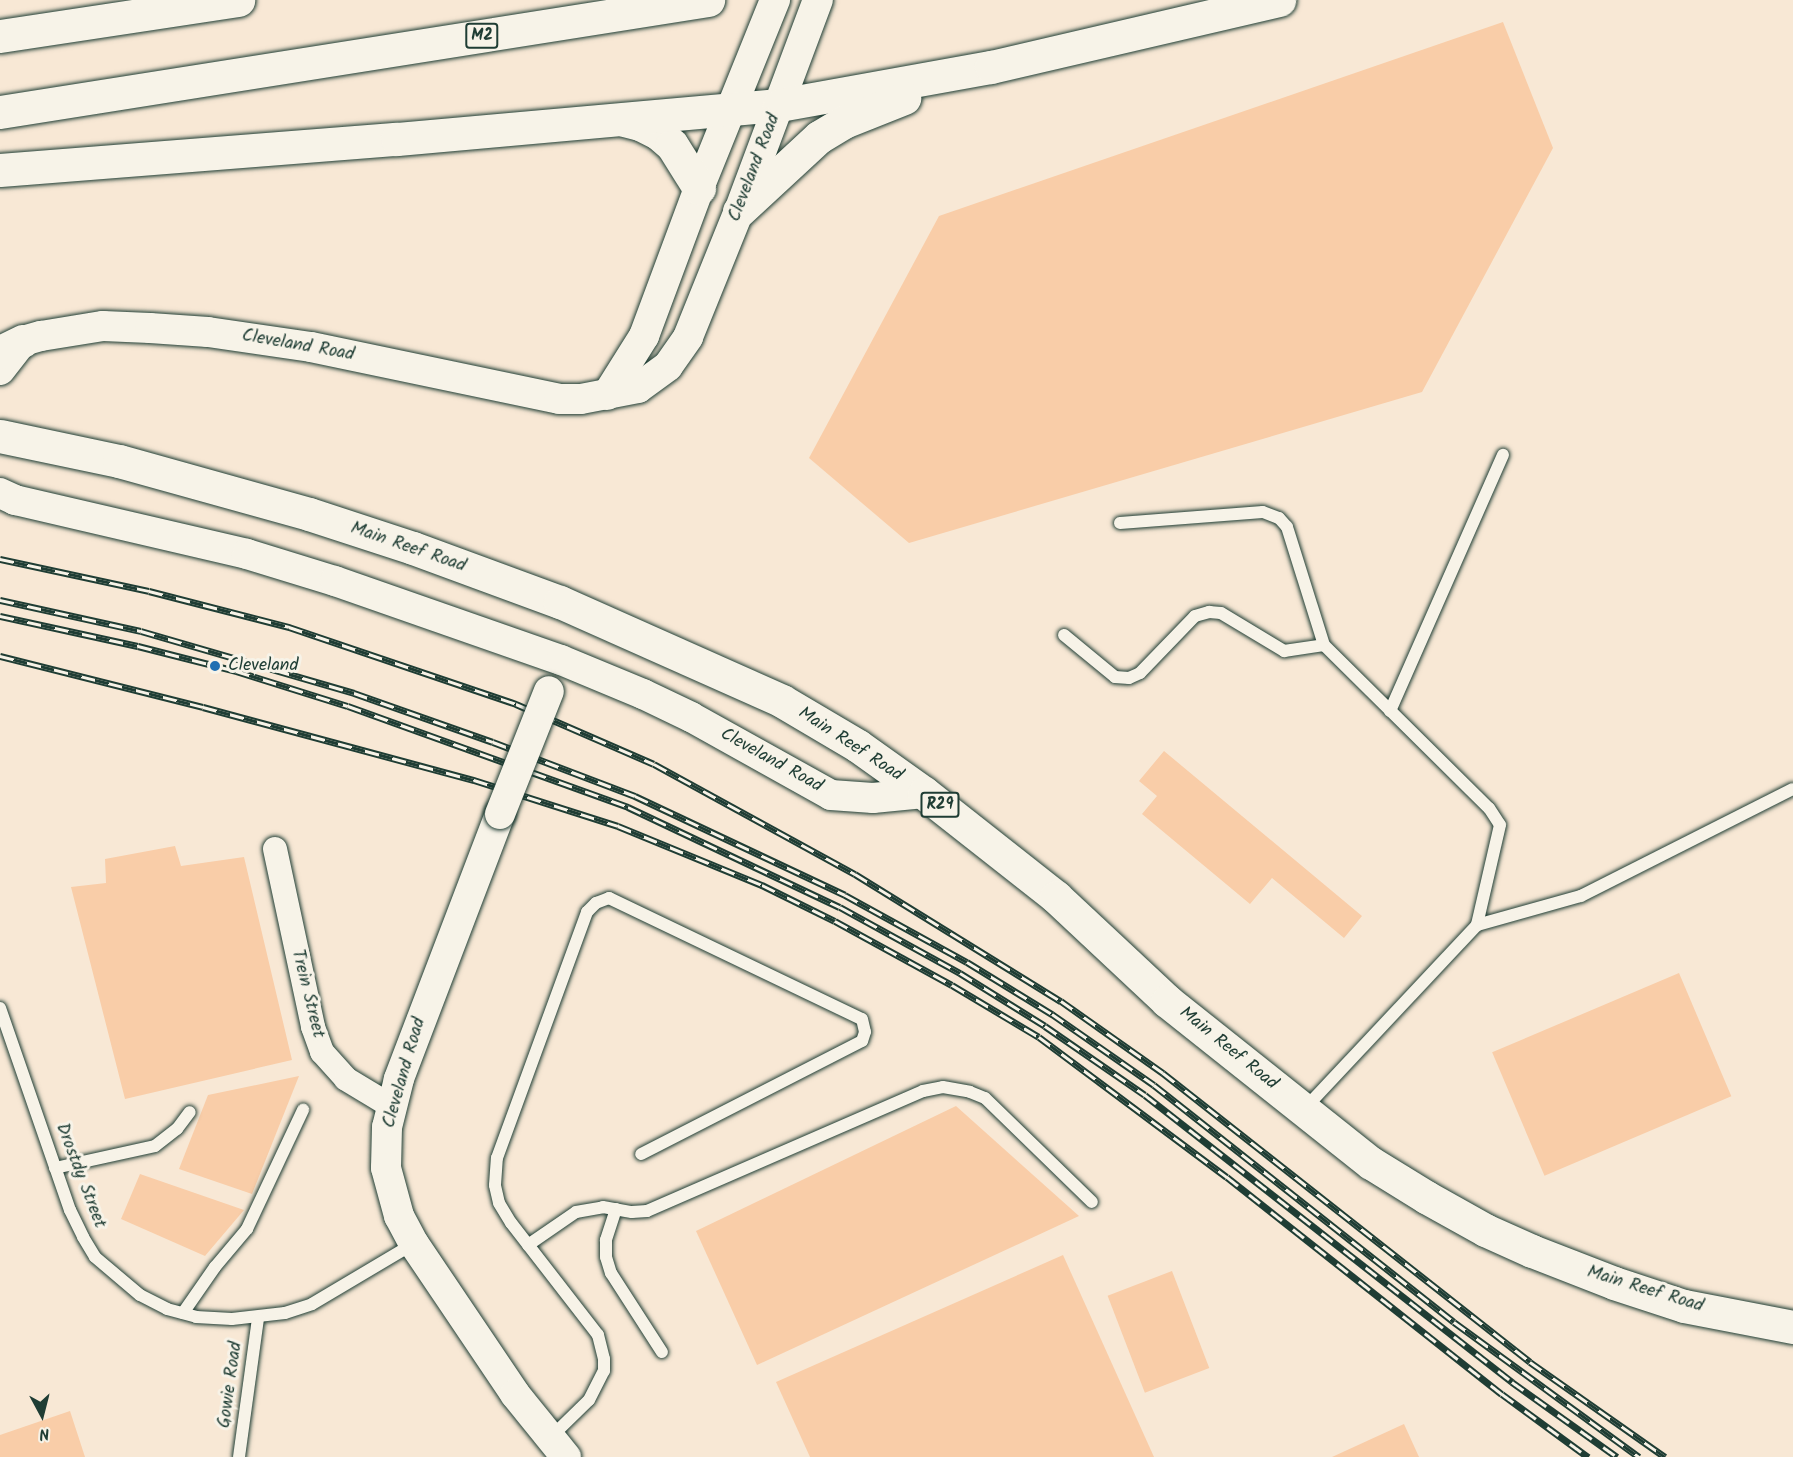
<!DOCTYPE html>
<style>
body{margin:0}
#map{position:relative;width:1793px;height:1457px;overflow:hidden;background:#f8e8d5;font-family:Kalam,sans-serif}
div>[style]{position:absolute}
.building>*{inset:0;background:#f9cda8;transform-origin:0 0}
.roads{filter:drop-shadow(0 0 2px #1f3d34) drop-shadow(0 0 2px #1f3d34)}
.service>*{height:12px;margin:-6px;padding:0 6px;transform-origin:6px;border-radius:6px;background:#f7f3e8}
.minor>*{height:24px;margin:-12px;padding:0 12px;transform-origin:12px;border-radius:12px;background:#f7f3e8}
.tertiary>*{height:30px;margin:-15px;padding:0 15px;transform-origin:15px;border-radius:15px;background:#f7f3e8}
.primary>*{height:33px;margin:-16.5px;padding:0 16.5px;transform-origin:16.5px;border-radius:16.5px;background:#f7f3e8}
.motorway>*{height:33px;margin:-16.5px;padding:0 16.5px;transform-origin:16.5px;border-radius:16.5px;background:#f7f3e8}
.rail>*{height:7px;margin-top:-3.5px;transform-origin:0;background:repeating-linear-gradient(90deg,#f7f3e8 0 14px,#1f3d34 0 28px);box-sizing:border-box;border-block:2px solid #1f3d34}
.bridges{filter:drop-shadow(0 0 2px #1f3d34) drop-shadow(0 0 2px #1f3d34)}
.tertiary-bridge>*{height:30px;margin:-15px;padding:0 15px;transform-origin:15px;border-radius:15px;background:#f7f3e8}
.dots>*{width:16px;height:16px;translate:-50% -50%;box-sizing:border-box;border:3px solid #f7f3e8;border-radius:50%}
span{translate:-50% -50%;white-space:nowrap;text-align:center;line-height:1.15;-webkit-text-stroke:6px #f7f3e8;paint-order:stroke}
.shield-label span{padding:2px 4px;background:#f7f3e8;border:2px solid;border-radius:4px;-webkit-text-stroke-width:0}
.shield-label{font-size:16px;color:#1f3d34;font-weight:700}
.street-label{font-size:18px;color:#1f3d34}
.poi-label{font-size:18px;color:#1f3d34}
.left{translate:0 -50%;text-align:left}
.north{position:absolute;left:12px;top:1385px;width:60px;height:60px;-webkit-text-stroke:4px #f7f3e8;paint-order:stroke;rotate:173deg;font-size:16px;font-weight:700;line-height:24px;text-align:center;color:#1f3d34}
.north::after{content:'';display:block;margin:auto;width:21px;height:27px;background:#1f3d34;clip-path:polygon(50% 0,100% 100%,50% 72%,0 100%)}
</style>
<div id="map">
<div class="building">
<div style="clip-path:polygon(1503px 22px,1553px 148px,1422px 392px,909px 543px,809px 458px,939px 216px)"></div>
<div style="clip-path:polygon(1164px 751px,1362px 916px,1344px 938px,1272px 878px,1250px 904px,1142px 814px,1157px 796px,1139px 781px)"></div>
<div style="clip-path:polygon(175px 846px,181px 866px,244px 857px,292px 1060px,125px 1099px,71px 887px,106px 883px,105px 859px)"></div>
<div style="left:1679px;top:973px;width:134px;height:203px;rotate:67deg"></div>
<div style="clip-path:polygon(299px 1076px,252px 1194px,179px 1169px,208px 1095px)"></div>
<div style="clip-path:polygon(956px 1106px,1079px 1216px,757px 1365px,696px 1231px)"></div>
<div style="clip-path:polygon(140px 1174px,244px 1210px,205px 1256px,121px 1219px)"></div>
<div style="clip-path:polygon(1063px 1255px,1154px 1457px,810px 1457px,776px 1382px)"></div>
<div style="left:1172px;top:1271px;width:104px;height:69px;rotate:69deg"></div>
<div style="clip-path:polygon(70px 1411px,85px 1457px,0 1457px,0 1435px)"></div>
<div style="clip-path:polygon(1404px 1424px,1419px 1457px,1332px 1457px)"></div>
</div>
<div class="roads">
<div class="service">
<div style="left:1120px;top:523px;width:143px;rotate:-4.4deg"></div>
<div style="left:1263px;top:512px;width:17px;rotate:21deg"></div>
<div style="left:1279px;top:518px;width:12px;rotate:48deg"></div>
<div style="left:1287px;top:527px;width:124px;rotate:72.6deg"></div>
<div style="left:1064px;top:635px;width:66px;rotate:39.5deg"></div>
<div style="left:1115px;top:677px;width:14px;rotate:4deg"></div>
<div style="left:1129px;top:678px;width:12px;rotate:-24deg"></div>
<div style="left:1140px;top:673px;width:79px;rotate:-46deg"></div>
<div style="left:1195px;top:616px;width:15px;rotate:-16deg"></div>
<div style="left:1209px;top:612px;width:12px;rotate:5deg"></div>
<div style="left:1221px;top:613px;width:74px;rotate:31.1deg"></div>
<div style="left:1284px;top:651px;width:40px;rotate:-8.5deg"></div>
<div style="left:1324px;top:645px;width:232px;rotate:44.7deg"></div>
<div style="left:1489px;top:808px;width:20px;rotate:57deg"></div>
<div style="left:1500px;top:825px;width:103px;rotate:103deg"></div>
<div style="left:1477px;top:925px;width:253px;rotate:133.2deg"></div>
<div style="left:1390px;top:711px;width:280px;rotate:-66.2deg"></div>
<div style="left:1477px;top:925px;width:108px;rotate:-15.6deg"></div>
<div style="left:1581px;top:896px;width:237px;rotate:-26.8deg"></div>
<div style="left:0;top:1008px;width:214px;rotate:70.9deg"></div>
<div style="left:70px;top:1210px;width:30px;rotate:64deg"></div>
<div style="left:83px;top:1237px;width:23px;rotate:59deg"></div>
<div style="left:95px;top:1257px;width:59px;rotate:40.2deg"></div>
<div style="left:140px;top:1295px;width:30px;rotate:27deg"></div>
<div style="left:167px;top:1309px;width:30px;rotate:15deg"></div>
<div style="left:196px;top:1317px;width:36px;rotate:3deg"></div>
<div style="left:232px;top:1319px;width:53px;rotate:-6.5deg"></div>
<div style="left:285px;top:1313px;width:28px;rotate:-18deg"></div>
<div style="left:312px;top:1304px;width:117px;rotate:-30.7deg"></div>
<div style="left:55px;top:1168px;width:102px;rotate:-12.4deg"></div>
<div style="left:155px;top:1146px;width:28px;rotate:-38deg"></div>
<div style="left:177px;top:1129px;width:21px;rotate:-53deg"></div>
<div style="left:616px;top:1209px;width:33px;rotate:108deg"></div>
<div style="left:606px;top:1240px;width:17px;rotate:90deg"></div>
<div style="left:606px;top:1257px;width:17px;rotate:73deg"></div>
<div style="left:611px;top:1273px;width:94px;rotate:57.2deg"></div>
<div style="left:528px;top:1245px;width:58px;rotate:-34.5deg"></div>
<div style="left:576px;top:1212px;width:27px;rotate:-10deg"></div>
<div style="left:603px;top:1207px;width:29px;rotate:10deg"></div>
<div style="left:632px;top:1212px;width:15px;rotate:-4deg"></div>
<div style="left:647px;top:1211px;width:301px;rotate:-23.5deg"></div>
<div style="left:923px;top:1091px;width:20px;rotate:-11deg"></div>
<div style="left:943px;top:1087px;width:27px;rotate:10deg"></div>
<div style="left:970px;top:1092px;width:16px;rotate:22deg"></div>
<div style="left:985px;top:1098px;width:149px;rotate:44.2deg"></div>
<div style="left:183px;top:1313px;width:56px;rotate:-55.2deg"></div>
<div style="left:215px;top:1267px;width:50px;rotate:-49.9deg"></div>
<div style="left:247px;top:1229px;width:132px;rotate:-64.8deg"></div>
<div style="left:550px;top:1438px;width:54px;rotate:-44.3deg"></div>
<div style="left:589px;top:1400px;width:33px;rotate:-63deg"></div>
<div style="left:604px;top:1371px;width:12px;rotate:-90deg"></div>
<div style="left:604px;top:1359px;width:25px;rotate:-104deg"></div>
<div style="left:598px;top:1335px;width:142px;rotate:-127.8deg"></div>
<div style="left:511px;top:1223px;width:23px;rotate:-121deg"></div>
<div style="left:499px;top:1203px;width:18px;rotate:-103deg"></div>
<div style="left:495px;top:1185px;width:27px;rotate:-86deg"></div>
<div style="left:497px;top:1158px;width:262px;rotate:-69.9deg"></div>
<div style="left:587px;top:912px;width:13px;rotate:-45deg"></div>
<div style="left:596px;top:903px;width:14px;rotate:-21deg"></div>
<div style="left:609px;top:898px;width:280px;rotate:25.6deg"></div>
<div style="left:862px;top:1019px;width:13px;rotate:77deg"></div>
<div style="left:865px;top:1032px;width:9px;rotate:108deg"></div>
<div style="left:862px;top:1041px;width:248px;rotate:152.9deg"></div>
<div style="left:239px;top:1457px;width:140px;rotate:-82.2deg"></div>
</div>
<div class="minor">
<div style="left:275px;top:849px;width:182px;rotate:77.9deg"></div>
<div style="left:313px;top:1027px;width:27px;rotate:70deg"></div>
<div style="left:322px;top:1052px;width:36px;rotate:48deg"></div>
<div style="left:346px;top:1079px;width:52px;rotate:31deg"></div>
</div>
<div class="tertiary">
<div style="left:0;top:370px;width:37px;rotate:-52deg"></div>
<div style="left:23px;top:341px;width:19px;rotate:-16deg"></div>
<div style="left:41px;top:336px;width:63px;rotate:-9.2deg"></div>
<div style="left:103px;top:326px;width:47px;rotate:2.4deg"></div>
<div style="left:150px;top:328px;width:58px;rotate:3.9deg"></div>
<div style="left:208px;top:332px;width:104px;rotate:8.3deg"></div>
<div style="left:311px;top:347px;width:253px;rotate:11.8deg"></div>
<div style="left:559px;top:399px;width:22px"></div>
<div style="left:581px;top:399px;width:58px;rotate:-10.9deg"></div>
<div style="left:638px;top:388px;width:37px;rotate:-36deg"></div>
<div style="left:668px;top:366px;width:35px;rotate:-55deg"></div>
<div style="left:688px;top:337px;width:136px;rotate:-68deg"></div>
<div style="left:739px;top:211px;width:225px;rotate:-69.5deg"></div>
<div style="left:607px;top:395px;width:70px;rotate:-57.9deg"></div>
<div style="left:644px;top:336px;width:158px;rotate:-69.6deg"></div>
<div style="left:699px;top:188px;width:203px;rotate:-68deg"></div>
<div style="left:0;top:493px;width:17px;rotate:25deg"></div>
<div style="left:15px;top:500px;width:238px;rotate:13.1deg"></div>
<div style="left:247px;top:554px;width:92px;rotate:17.1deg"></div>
<div style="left:335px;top:581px;width:239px;rotate:19.3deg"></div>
<div style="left:561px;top:660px;width:89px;rotate:22.5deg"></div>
<div style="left:643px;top:694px;width:53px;rotate:25.6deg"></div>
<div style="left:691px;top:717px;width:160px;rotate:29.1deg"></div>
<div style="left:831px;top:795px;width:42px;rotate:4.1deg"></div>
<div style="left:873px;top:798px;width:51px;rotate:-5.6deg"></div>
<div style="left:500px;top:814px;width:284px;rotate:110.9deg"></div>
<div style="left:399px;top:1079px;width:49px;rotate:104deg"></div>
<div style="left:387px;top:1127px;width:41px;rotate:91.4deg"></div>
<div style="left:386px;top:1168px;width:50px;rotate:74.8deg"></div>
<div style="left:399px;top:1216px;width:32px;rotate:62deg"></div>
<div style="left:414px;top:1244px;width:181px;rotate:56deg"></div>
<div style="left:515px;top:1394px;width:81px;rotate:51deg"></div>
</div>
<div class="primary">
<div style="left:0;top:352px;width:25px;rotate:-26deg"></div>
<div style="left:0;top:436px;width:122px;rotate:11.9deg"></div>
<div style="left:119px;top:461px;width:197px;rotate:15.6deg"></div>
<div style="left:309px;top:514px;width:109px;rotate:18.1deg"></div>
<div style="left:413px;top:548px;width:157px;rotate:20.2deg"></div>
<div style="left:560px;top:602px;width:243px;rotate:24deg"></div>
<div style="left:782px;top:701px;width:88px;rotate:30.6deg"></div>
<div style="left:858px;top:746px;width:81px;rotate:35.5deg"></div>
<div style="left:924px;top:793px;width:168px;rotate:38.2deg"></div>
<div style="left:1056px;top:897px;width:152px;rotate:43.1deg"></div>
<div style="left:1167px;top:1001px;width:260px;rotate:38.5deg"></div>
<div style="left:1371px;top:1163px;width:65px;rotate:31.7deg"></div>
<div style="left:1426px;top:1197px;width:68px;rotate:29.2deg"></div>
<div style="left:1485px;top:1230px;width:51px;rotate:24.1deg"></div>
<div style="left:1532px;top:1251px;width:88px;rotate:21.3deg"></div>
<div style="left:1614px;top:1283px;width:74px;rotate:18.2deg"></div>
<div style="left:1684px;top:1306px;width:111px;rotate:10.9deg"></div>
</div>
<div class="motorway">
<div style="left:0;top:36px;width:241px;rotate:-8.6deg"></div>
<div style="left:0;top:112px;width:717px;rotate:-8.99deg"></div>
<div style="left:624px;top:120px;width:16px;rotate:14deg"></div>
<div style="left:640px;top:124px;width:20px;rotate:27deg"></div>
<div style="left:658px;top:133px;width:18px;rotate:41deg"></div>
<div style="left:672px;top:145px;width:51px;rotate:57.9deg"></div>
<div style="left:0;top:170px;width:398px;rotate:-4.5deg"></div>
<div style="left:397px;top:139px;width:384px;rotate:-5.1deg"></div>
<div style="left:779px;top:105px;width:215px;rotate:-10.2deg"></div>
<div style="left:991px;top:67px;width:296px;rotate:-13.1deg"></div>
<div style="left:739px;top:211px;width:109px;rotate:-42.8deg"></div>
<div style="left:819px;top:137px;width:29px;rotate:-31deg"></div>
<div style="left:844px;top:122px;width:65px;rotate:-21.8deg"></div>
</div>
</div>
<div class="rail">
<div style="left:0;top:559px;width:152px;rotate:12.1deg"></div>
<div style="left:149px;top:591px;width:145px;rotate:14.4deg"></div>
<div style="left:289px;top:627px;width:240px;rotate:18.7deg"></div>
<div style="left:516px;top:704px;width:150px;rotate:23.5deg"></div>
<div style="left:654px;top:764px;width:229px;rotate:28.7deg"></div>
<div style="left:855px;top:874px;width:242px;rotate:31.7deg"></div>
<div style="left:1061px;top:1001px;width:125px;rotate:35.2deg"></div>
<div style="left:1163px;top:1073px;width:467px;rotate:38.2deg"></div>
<div style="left:1530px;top:1362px;width:165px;rotate:35.1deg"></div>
<div style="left:0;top:600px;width:144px;rotate:12.4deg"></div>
<div style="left:141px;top:631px;width:222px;rotate:16.2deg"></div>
<div style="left:354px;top:693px;width:147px;rotate:19.4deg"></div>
<div style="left:493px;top:742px;width:152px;rotate:20.8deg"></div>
<div style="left:635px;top:796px;width:232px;rotate:25.2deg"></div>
<div style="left:845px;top:895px;width:139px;rotate:28.8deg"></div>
<div style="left:967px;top:962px;width:100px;rotate:31.5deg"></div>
<div style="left:1052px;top:1014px;width:124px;rotate:34.8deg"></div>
<div style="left:1154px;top:1085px;width:382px;rotate:38.3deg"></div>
<div style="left:1454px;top:1322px;width:229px;rotate:36.1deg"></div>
<div style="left:0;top:616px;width:141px;rotate:12.3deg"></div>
<div style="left:138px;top:646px;width:101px;rotate:14.3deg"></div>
<div style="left:236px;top:671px;width:117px;rotate:17.4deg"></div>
<div style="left:348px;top:706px;width:298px;rotate:19.8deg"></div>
<div style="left:628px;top:807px;width:234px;rotate:25.3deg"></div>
<div style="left:840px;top:907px;width:137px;rotate:28.8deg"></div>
<div style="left:960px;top:973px;width:100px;rotate:31.9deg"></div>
<div style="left:1045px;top:1026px;width:121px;rotate:34.6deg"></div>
<div style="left:1145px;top:1095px;width:466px;rotate:38deg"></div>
<div style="left:1512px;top:1382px;width:129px;rotate:35.5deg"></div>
<div style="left:0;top:656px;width:209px;rotate:14.1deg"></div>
<div style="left:203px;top:707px;width:281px;rotate:15.1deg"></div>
<div style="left:474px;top:780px;width:151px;rotate:17.7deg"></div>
<div style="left:618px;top:826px;width:156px;rotate:22.3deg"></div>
<div style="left:762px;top:885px;width:81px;rotate:26.3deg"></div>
<div style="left:835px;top:921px;width:133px;rotate:28.7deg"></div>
<div style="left:952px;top:985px;width:101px;rotate:30.9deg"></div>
<div style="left:1039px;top:1037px;width:234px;rotate:36.7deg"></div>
<div style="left:1227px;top:1177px;width:350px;rotate:38.3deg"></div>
<div style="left:1502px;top:1394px;width:107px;rotate:36.2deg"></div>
</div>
<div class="bridges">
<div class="tertiary-bridge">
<div style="left:500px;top:814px;width:132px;rotate:-68.3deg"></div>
</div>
</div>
<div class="dots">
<div style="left:215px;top:666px;background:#1f6fb2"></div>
</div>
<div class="shield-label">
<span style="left:482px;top:36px">M2</span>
<span style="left:940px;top:805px">R29</span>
</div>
<div class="street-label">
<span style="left:755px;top:168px;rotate:-69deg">Cleveland Road</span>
<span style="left:298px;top:346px;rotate:10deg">Cleveland Road</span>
<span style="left:408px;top:548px;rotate:19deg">Main Reef Road</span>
<span style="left:850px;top:745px;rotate:33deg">Main Reef Road</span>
<span style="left:771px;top:761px;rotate:29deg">Cleveland Road</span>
<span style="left:307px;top:994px;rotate:76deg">Trein Street</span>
<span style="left:1228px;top:1049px;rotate:39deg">Main Reef Road</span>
<span style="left:405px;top:1073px;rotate:-74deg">Cleveland Road</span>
<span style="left:80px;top:1176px;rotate:69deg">Drostdy Street</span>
<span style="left:1645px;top:1290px;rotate:17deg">Main Reef Road</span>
<span style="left:231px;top:1385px;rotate:-82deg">Gowie Road</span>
</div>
<div class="poi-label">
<span class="left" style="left:228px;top:666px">Cleveland</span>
</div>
<div class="north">N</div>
</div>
